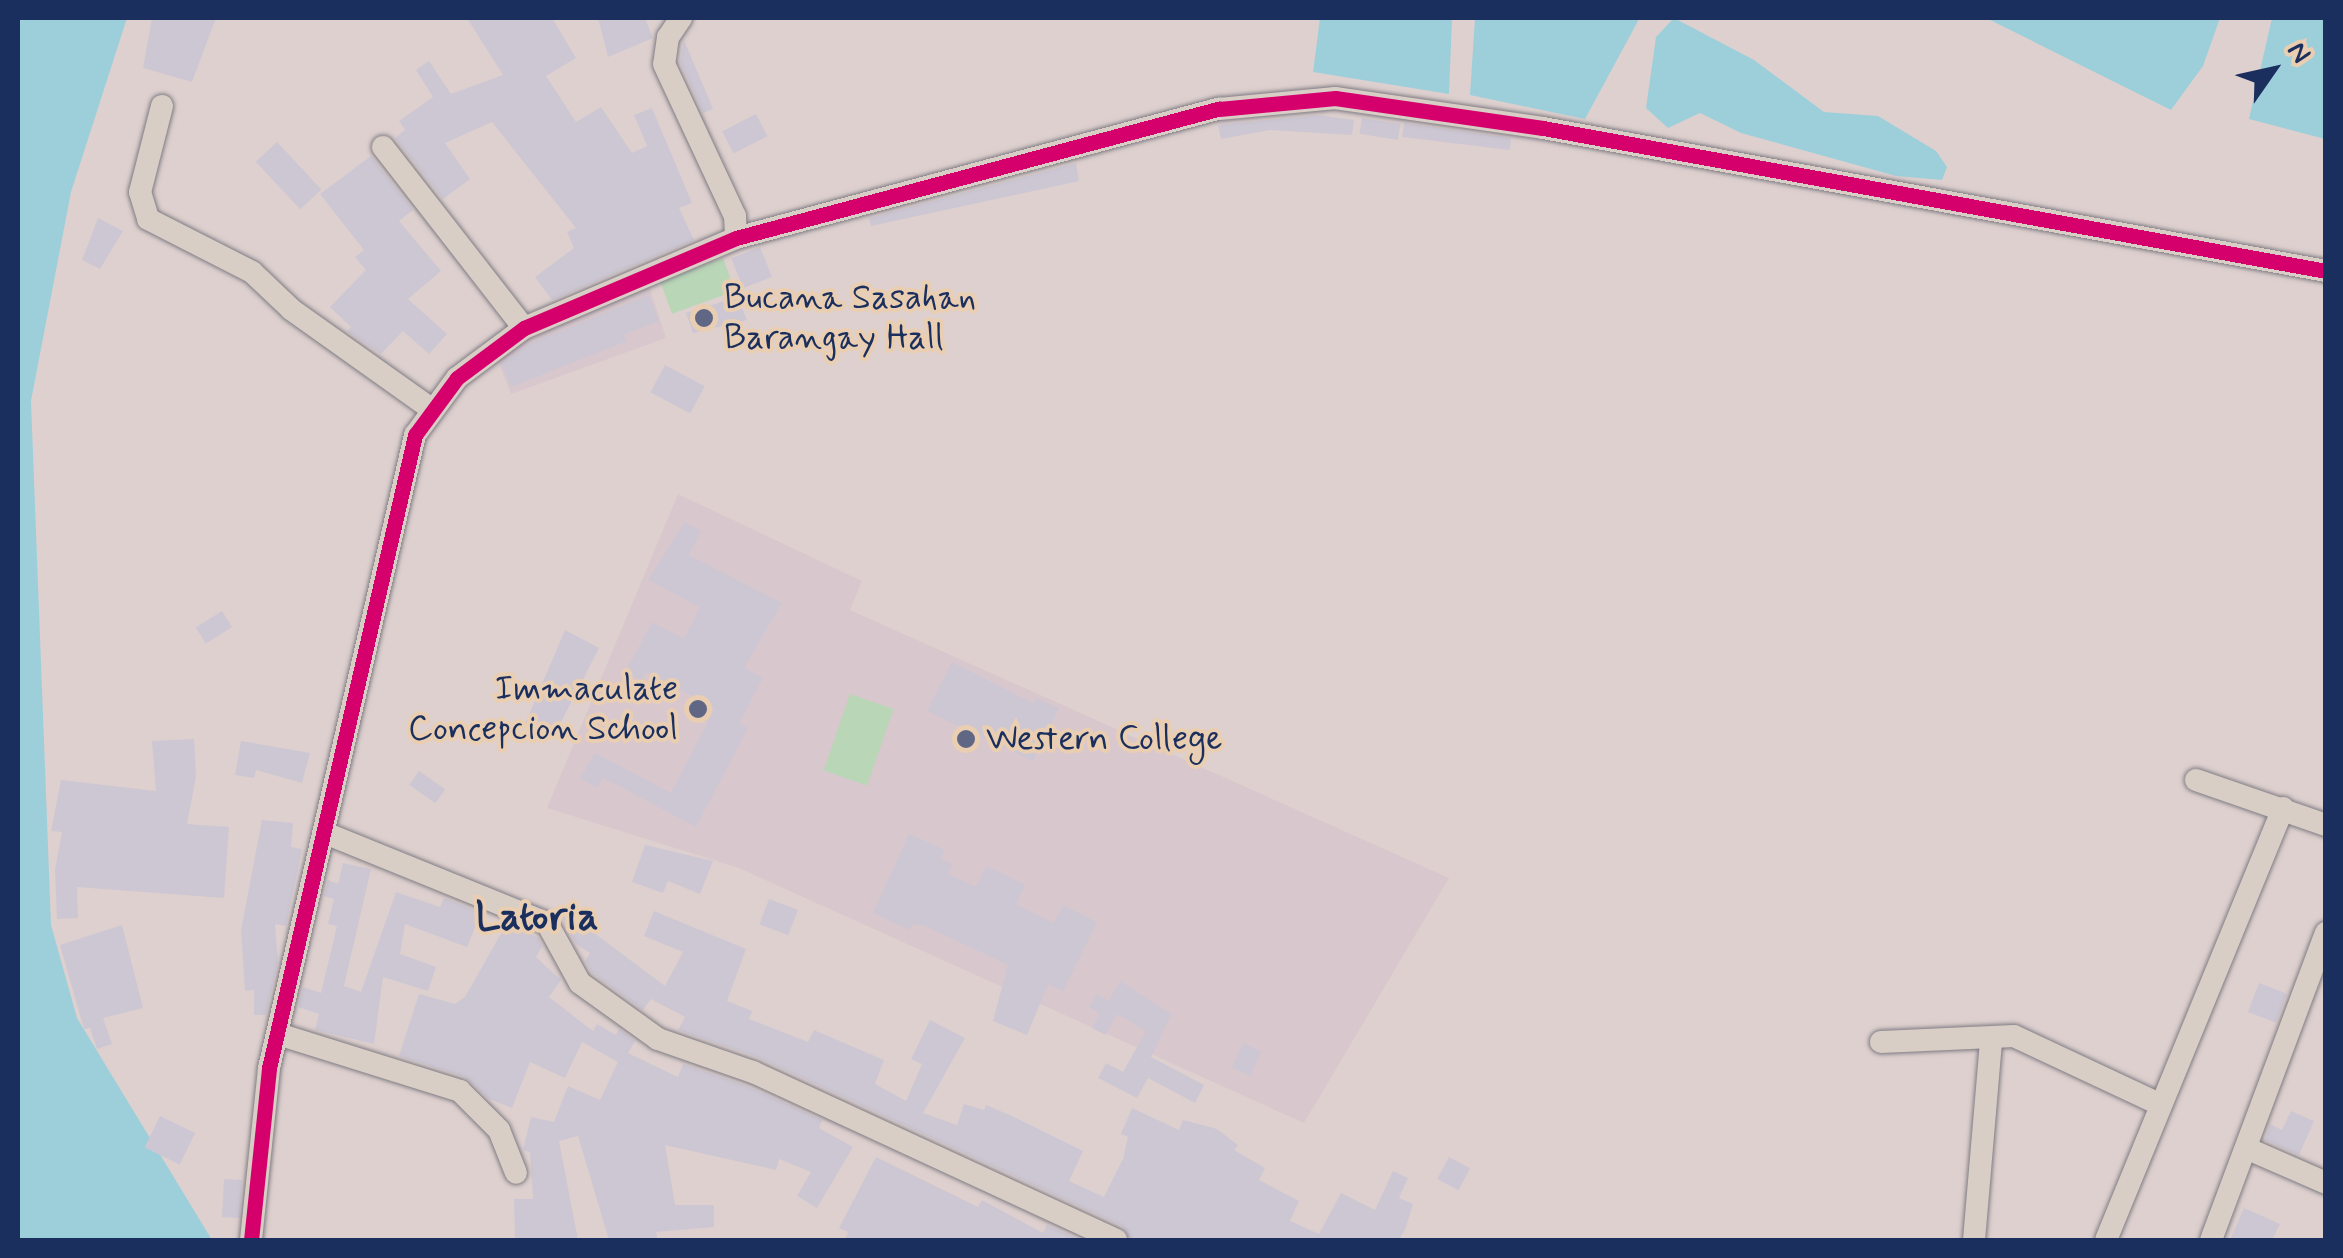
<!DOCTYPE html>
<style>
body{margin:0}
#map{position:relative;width:2343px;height:1258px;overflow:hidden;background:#ded0ce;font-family:Mynerve,sans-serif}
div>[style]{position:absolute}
.built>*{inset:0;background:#d8c7cd}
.green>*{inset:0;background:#b9d6b7;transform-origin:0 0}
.water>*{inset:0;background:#9dcfdb}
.building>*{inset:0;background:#cdc7d3;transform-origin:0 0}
.roads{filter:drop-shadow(0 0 2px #7f7c84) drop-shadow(0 0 2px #7f7c84)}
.minor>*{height:22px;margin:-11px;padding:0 11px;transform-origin:11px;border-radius:11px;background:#d8cec6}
.cycleway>*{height:15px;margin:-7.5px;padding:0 7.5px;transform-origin:7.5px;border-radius:7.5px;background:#d6006c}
.dots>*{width:28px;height:28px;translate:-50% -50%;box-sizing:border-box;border:5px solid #eaceb1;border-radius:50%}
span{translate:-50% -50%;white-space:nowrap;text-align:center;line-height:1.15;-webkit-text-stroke:8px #eaceb1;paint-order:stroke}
.poi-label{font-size:35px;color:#1b2f5e}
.left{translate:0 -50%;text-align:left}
.right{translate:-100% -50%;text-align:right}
.quarter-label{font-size:40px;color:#1b2f5e;font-weight:700}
.frame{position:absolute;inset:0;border:20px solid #1b2f5e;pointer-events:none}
.north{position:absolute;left:2223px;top:20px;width:100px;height:100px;-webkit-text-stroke:8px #eaceb1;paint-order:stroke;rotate:56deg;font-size:28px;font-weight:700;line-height:40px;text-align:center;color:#1b2f5e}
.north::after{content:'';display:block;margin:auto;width:35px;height:45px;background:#1b2f5e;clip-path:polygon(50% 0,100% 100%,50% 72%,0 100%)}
</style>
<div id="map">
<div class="built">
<div style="clip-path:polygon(649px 286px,666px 338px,511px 394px,495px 354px)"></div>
<div style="clip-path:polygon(678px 494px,862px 581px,850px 610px,1449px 878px,1304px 1123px,739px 868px,547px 808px)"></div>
</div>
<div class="green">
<div style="left:723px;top:258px;width:35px;height:67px;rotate:70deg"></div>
<div style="left:850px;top:694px;width:46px;height:81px;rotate:19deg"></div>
</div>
<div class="water">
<div style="clip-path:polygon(18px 18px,127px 18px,71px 192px,31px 401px,51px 925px,77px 1018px,212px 1240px,18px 1240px)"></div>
<div style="clip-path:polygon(1320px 18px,1452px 18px,1449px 94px,1313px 72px)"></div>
<div style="clip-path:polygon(1475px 18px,1636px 18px,1638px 21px,1585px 119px,1470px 95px)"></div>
<div style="clip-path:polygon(1674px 18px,1754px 60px,1824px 112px,1878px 116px,1936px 151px,1947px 167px,1942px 180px,1896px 176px,1741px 133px,1700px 113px,1668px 128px,1646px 108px,1656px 37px)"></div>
<div style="clip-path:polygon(1986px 18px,2220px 18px,2203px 66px,2171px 110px)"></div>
<div style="clip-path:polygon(2272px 18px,2325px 18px,2325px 139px,2249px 119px)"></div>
</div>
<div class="building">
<div style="clip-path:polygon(152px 18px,216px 18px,192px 82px,143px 68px)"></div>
<div style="clip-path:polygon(467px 18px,552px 18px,576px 58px,546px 76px,576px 122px,601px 107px,632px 153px,647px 146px,634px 115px,652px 108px,692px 203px,679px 208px,694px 240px,552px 300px,535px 277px,574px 248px,567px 232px,576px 228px,492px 122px,445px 143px,470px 179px,443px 199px,395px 138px,405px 130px,399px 121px,433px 97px,416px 70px,429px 61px,451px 94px,503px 75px)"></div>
<div style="clip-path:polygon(598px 18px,645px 18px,653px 38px,608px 57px)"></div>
<div style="clip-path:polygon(684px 40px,713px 109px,703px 113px,680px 62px)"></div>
<div style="left:756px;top:114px;width:25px;height:38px;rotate:63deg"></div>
<div style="clip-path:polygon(1318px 115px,1354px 120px,1352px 135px,1270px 130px,1221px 139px,1218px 125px)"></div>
<div style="left:1362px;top:118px;width:39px;height:16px;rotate:9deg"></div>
<div style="clip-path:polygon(1404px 123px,1511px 138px,1510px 150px,1402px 137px)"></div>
<div style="left:277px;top:142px;width:65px;height:29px;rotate:47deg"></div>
<div style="clip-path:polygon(371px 156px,413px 210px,399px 221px,441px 271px,408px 299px,447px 334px,429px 354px,403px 331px,381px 354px,347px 331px,351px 327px,330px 307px,366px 270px,355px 257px,364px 250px,320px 194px)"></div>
<div style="clip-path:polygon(1076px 163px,1079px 181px,871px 226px,869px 218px)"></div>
<div style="clip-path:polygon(98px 218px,123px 231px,100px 269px,82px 260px)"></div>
<div style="left:760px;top:247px;width:32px;height:31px;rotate:68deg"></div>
<div style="clip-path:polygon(649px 295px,659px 321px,624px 334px,627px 341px,511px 387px,501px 364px,527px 345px)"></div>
<div style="clip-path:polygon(738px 297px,747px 320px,693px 333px,686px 313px)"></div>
<div style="left:665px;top:365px;width:45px;height:31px;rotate:28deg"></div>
<div style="clip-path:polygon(685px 522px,701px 531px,689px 555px,782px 603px,744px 668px,763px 678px,739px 723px,748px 728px,696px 827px,602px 777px,598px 787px,580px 779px,595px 753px,671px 793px,715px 708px,646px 672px,641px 681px,625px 673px,652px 622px,684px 639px,700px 607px,648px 580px)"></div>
<div style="left:222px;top:611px;width:19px;height:31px;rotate:58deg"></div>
<div style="clip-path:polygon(565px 630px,599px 648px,553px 738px,525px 724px)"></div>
<div style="clip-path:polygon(952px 662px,1034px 704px,1036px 698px,1059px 708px,1033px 761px,927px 711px)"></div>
<div style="clip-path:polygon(194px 739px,196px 777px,187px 824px,229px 827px,224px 898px,77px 887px,78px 918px,57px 919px,55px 870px,62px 832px,51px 831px,61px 780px,156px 791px,152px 741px)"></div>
<div style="clip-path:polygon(241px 741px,310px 753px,302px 783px,256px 770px,254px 778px,235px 775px)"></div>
<div style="left:419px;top:771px;width:32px;height:17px;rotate:35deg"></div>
<div style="clip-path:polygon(262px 820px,293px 823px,291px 847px,302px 849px,286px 926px,275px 924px,278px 962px,266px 1015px,254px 1015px,254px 990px,245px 991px,241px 930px)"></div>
<div style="clip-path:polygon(909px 834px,945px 850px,941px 859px,952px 864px,948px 874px,976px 887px,986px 866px,1025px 885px,1016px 905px,1054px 923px,1063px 905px,1097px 922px,1063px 991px,1048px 984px,1027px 1035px,993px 1021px,1008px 965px,925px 926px,912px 924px,910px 930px,873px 913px)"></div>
<div style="clip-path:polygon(645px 845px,713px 861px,700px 894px,668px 881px,663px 893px,632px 882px)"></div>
<div style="clip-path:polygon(343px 863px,371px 869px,344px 986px,361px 992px,396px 892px,440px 907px,444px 898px,481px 913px,467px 947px,405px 924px,400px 954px,436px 967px,428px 991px,383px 977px,374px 1044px,315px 1030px,319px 1014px,298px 1007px,303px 987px,321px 993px,337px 926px,328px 924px,334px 899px,324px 896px,328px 880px,338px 884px)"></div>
<div style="left:769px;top:899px;width:31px;height:27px;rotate:21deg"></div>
<div style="clip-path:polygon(654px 911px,746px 949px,727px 1001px,752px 1011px,749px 1019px,808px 1042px,814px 1030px,884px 1060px,875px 1084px,906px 1101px,922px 1064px,911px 1059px,930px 1020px,965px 1038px,923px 1113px,957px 1125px,964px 1104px,984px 1110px,986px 1105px,1012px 1116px,1083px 1151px,1069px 1181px,1104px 1197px,1123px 1159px,1128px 1137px,1121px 1134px,1132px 1108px,1179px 1130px,1183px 1120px,1217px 1129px,1238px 1145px,1234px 1150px,1265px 1168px,1259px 1180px,1299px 1201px,1290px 1221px,1319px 1234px,1341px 1193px,1375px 1210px,1393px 1171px,1408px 1178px,1399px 1198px,1413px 1204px,1405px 1230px,1399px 1240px,1131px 1240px,1122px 1226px,759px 1058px,678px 1030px,685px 1017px,651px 999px,643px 1010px,592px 973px,585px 961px,590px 953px,576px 944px,562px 918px,566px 912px,665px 986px,683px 952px,644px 936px)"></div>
<div style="clip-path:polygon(507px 923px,538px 938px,542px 946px,536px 957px,561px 980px,549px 997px,593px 1031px,597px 1024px,616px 1035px,619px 1029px,635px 1041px,628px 1053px,678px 1077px,683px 1064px,747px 1086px,822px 1120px,819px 1128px,853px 1147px,817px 1208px,797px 1196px,811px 1172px,779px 1159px,776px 1170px,665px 1145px,675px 1205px,714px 1205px,714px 1227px,656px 1232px,658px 1240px,609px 1240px,578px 1136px,559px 1141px,578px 1240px,515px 1240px,514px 1199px,533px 1199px,530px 1152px,523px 1150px,531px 1117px,554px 1122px,568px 1086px,600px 1100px,618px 1062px,582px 1042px,565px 1078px,530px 1062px,512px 1108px,489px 1099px,465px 1077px,399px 1056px,419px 994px,455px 1004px,465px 997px)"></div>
<div style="clip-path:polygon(122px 925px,143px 1008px,103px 1018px,112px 1044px,97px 1049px,90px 1028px,84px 1029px,60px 945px)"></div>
<div style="clip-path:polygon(1120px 981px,1171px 1014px,1151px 1057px,1204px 1085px,1195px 1103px,1148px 1078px,1137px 1098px,1098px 1078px,1106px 1063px,1123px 1072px,1146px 1031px,1117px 1014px,1105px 1035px,1092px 1028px,1100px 1013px,1089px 1007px,1097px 994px,1109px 1001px)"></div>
<div style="left:2259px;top:983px;width:30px;height:31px;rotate:21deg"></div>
<div style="left:1243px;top:1043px;width:20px;height:27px;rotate:24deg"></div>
<div style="clip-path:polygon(2291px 1111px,2314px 1121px,2299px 1155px,2265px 1140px,2270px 1124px,2282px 1130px)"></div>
<div style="left:160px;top:1116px;width:39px;height:35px;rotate:26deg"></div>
<div style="clip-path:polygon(876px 1157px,978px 1207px,982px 1200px,1043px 1233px,1047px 1225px,1081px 1240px,845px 1240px,848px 1232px,839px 1228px)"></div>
<div style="left:1449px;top:1157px;width:24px;height:25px;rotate:28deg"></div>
<div style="left:224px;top:1179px;width:18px;height:38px;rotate:3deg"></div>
<div style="clip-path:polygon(2244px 1208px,2280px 1224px,2272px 1240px,2230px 1240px)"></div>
</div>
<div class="roads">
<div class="minor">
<div style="left:681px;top:18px;width:23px;rotate:124deg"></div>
<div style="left:668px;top:37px;width:27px;rotate:98deg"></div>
<div style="left:664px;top:64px;width:168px;rotate:65deg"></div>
<div style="left:735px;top:216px;width:22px;rotate:87deg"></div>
<div style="left:162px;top:106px;width:89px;rotate:104.3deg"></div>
<div style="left:140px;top:192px;width:28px;rotate:73deg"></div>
<div style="left:148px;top:219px;width:117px;rotate:27deg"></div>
<div style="left:252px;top:272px;width:55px;rotate:43.5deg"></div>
<div style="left:292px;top:310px;width:169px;rotate:35.4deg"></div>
<div style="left:383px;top:147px;width:229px;rotate:52.1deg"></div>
<div style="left:2196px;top:780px;width:138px;rotate:19.1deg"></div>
<div style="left:325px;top:833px;width:240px;rotate:22.1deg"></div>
<div style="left:547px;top:923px;width:68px;rotate:61.2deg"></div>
<div style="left:580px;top:983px;width:96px;rotate:35.7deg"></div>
<div style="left:658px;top:1039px;width:101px;rotate:19.2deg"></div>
<div style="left:753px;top:1072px;width:400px;rotate:24.8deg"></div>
<div style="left:278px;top:1034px;width:191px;rotate:17.4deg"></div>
<div style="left:460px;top:1091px;width:55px;rotate:45deg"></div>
<div style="left:499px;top:1130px;width:46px;rotate:68.4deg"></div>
<div style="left:1881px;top:1042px;width:133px;rotate:-2.6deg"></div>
<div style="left:2014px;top:1036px;width:162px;rotate:25.1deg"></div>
<div style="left:2246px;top:1148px;width:87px;rotate:23.6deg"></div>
<div style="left:251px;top:1240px;width:173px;rotate:-84deg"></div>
<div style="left:269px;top:1068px;width:650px;rotate:-77.01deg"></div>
<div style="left:415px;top:435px;width:71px;rotate:-53.6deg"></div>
<div style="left:457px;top:378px;width:84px;rotate:-36.7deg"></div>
<div style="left:524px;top:328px;width:230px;rotate:-23deg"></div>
<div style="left:736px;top:238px;width:500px;rotate:-15deg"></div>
<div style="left:1219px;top:109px;width:117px;rotate:-5.4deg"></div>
<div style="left:1335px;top:98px;width:210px;rotate:8.2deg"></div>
<div style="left:1543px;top:128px;width:796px;rotate:10.35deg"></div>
<div style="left:1974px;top:1240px;width:201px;rotate:-85.1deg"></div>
<div style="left:2106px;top:1240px;width:467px;rotate:-67.7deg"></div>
<div style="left:2211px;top:1240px;width:328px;rotate:-69.5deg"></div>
</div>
</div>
<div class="cycleway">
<div style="left:251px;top:1240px;width:173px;rotate:-84deg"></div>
<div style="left:269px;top:1068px;width:650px;rotate:-77.01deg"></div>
<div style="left:415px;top:435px;width:71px;rotate:-53.6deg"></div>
<div style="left:457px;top:378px;width:84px;rotate:-36.7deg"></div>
<div style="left:524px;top:328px;width:230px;rotate:-23deg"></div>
<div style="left:736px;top:238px;width:500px;rotate:-15deg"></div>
<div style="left:1219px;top:109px;width:117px;rotate:-5.4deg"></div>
<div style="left:1335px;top:98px;width:210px;rotate:8.2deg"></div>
<div style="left:1543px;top:128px;width:796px;rotate:10.35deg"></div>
</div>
<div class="dots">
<div style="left:704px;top:318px;background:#5f6785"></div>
<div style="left:698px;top:709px;background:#5f6785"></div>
<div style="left:966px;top:739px;background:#5f6785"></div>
</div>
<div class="poi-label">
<span class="left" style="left:724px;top:318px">Bucana Sasahan<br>Barangay Hall</span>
<span class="right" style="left:678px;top:709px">Immaculate<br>Concepcion School</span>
<span class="left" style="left:986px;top:739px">Western College</span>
</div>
<div class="quarter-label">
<span style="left:537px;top:918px">Latoria</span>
</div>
<div class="frame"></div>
<div class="north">N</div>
</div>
